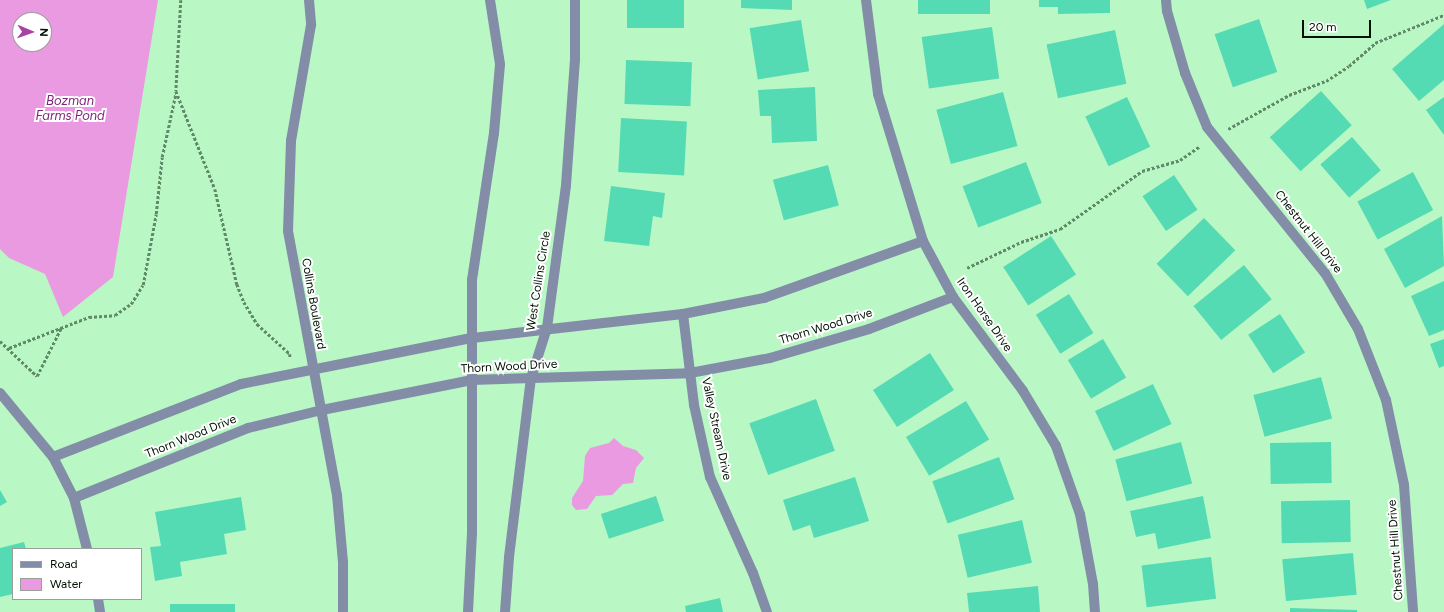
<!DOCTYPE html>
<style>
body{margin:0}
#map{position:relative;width:1444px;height:612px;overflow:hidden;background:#b9f8c5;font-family:Figtree,sans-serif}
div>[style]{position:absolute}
.water>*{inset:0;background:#e99ae1}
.building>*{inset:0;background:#55dbb3;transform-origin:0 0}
.path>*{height:2.5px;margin-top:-1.25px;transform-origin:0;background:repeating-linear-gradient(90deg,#608968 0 3px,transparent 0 5px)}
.minor>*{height:10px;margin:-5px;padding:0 5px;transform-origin:5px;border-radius:5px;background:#848da8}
.tertiary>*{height:10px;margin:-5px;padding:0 5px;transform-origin:5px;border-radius:5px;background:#848da8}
span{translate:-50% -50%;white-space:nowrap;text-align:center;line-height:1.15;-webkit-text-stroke:4px #fff;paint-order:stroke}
.street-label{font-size:12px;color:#001103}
.water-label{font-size:13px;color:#7e237a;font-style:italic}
.legend{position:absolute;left:12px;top:548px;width:130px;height:52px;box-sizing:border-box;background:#fff;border:1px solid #99a09a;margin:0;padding:5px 7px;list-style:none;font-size:12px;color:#001103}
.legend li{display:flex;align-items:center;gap:8px;height:20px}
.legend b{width:20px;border:1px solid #99a09a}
.north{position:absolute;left:12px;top:12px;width:40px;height:40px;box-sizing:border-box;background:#fff;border:1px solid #99a09a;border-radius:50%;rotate:92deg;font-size:11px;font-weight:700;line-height:16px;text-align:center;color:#001103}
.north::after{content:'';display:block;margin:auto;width:14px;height:18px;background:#a940a3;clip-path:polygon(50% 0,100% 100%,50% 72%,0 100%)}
.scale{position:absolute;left:1302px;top:20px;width:69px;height:18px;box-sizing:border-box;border:2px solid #001103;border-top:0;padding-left:5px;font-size:12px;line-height:14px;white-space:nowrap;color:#001103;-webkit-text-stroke:3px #fff;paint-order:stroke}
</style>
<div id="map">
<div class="water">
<div style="clip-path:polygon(evenodd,0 0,158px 0,113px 277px,63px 317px,45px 274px,9px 258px,0 249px,0 0,20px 20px,44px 20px,44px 44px,20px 44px,20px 20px)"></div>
<div style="clip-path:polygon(614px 438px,623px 446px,636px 450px,644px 458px,636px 468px,633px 483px,623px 484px,612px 495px,596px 496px,587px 509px,576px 510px,572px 505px,572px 498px,583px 481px,585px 456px,590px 448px,609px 443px)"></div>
</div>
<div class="building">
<div style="left:627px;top:0;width:57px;height:28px"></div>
<div style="clip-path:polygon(741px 0,792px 0,792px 10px,741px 8px)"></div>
<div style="left:918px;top:0;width:72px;height:14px"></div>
<div style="clip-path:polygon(1039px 0,1110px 0,1110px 13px,1058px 14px,1058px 7px,1039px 7px)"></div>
<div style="clip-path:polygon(1364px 0,1391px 0,1367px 9px)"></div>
<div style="left:1259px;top:19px;width:56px;height:47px;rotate:71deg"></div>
<div style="left:801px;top:20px;width:52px;height:52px;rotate:81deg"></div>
<div style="clip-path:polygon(1444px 24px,1444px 80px,1419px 101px,1392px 69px)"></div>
<div style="left:992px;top:27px;width:52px;height:71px;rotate:82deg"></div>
<div style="left:1115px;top:30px;width:55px;height:70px;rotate:78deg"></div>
<div style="left:626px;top:60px;width:66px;height:44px;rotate:2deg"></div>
<div style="clip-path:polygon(815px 87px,817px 141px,772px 143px,771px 116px,760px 116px,758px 90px)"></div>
<div style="left:1321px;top:91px;width:46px;height:69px;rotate:48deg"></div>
<div style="left:1003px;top:92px;width:56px;height:69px;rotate:75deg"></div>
<div style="left:1127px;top:97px;width:55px;height:46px;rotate:65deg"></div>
<div style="clip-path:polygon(1444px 97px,1444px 135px,1426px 110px)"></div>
<div style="left:621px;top:118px;width:66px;height:54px;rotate:3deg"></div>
<div style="left:1352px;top:137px;width:44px;height:42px;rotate:49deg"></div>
<div style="left:1026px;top:162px;width:44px;height:68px;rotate:69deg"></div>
<div style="left:828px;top:165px;width:42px;height:57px;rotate:75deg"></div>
<div style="left:1413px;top:172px;width:43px;height:63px;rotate:62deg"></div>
<div style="left:1174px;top:175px;width:42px;height:38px;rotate:56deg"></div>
<div style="clip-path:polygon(611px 186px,665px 193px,662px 218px,653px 216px,649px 246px,604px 241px)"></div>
<div style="clip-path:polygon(1442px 216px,1444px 266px,1405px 288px,1384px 249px)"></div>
<div style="left:1204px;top:218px;width:45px;height:66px;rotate:46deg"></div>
<div style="left:1051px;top:236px;width:46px;height:57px;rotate:57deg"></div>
<div style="left:1244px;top:265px;width:44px;height:65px;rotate:51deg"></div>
<div style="clip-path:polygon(1444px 281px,1444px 330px,1429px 336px,1411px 296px)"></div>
<div style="left:1069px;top:294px;width:46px;height:39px;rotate:58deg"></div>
<div style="left:1280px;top:314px;width:46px;height:38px;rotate:57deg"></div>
<div style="left:1103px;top:339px;width:45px;height:41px;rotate:59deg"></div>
<div style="clip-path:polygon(1444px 339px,1444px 366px,1439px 368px,1430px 344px)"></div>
<div style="left:930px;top:353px;width:44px;height:68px;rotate:57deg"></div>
<div style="left:1321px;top:377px;width:43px;height:70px;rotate:75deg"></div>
<div style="left:1153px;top:384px;width:44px;height:64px;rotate:65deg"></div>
<div style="left:816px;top:399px;width:55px;height:71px;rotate:70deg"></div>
<div style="left:966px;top:401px;width:45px;height:70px;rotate:59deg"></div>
<div style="left:1181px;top:442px;width:43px;height:68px;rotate:75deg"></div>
<div style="left:1331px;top:442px;width:41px;height:61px;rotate:89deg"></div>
<div style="left:999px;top:457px;width:45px;height:71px;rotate:70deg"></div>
<div style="clip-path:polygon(855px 477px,869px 521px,814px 538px,810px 525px,793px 531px,783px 500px)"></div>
<div style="clip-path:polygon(0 490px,7px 502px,0 506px)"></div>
<div style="left:656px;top:496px;width:26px;height:58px;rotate:72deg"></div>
<div style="clip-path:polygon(1203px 496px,1211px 538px,1158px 549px,1155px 533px,1136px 537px,1130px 511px)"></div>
<div style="clip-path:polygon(241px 497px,246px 530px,224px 534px,227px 554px,180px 562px,182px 576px,155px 581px,150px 547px,161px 546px,155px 512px)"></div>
<div style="left:1350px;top:500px;width:42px;height:69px;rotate:89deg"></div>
<div style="left:1022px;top:520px;width:44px;height:66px;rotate:77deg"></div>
<div style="clip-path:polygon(24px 542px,26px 549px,13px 549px,13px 594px,0 597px,0 548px)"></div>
<div style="left:1353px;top:553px;width:42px;height:71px;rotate:85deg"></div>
<div style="left:1211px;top:557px;width:42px;height:70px;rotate:83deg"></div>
<div style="clip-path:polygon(1038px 586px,1040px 612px,969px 612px,967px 593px)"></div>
<div style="clip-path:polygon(720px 598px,723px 612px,686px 612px,685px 606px)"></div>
<div style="left:170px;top:604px;width:65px;height:8px"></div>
<div style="clip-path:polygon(1290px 608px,1357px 610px,1357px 612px,1290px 612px)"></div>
</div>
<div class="path">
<div style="left:181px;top:0;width:91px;rotate:93.1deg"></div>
<div style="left:176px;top:91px;width:105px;rotate:68.3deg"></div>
<div style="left:215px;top:189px;width:98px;rotate:77deg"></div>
<div style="left:237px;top:284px;width:19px;rotate:69deg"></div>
<div style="left:244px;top:302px;width:26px;rotate:59deg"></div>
<div style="left:257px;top:324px;width:45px;rotate:42.3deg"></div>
<div style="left:290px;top:354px;width:3px;rotate:90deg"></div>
<div style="left:1228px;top:129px;width:70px;rotate:-29.1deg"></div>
<div style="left:1289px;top:95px;width:40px;rotate:-21deg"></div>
<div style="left:1326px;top:81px;width:27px;rotate:-33deg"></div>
<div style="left:1349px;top:66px;width:35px;rotate:-41deg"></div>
<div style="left:1375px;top:43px;width:74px;rotate:-22.1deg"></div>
<div style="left:967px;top:268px;width:60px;rotate:-25.7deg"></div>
<div style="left:1021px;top:242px;width:41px;rotate:-18.4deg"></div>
<div style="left:1060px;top:229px;width:100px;rotate:-35.3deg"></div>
<div style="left:1142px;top:171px;width:40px;rotate:-16deg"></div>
<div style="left:1180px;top:160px;width:24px;rotate:-35deg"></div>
<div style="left:0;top:341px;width:51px;rotate:43.4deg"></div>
<div style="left:37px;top:376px;width:54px;rotate:-63.4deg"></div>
<div style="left:9px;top:348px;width:86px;rotate:-21.2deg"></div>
<div style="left:89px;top:317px;width:26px;rotate:-4deg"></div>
<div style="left:115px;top:315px;width:19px;rotate:-35deg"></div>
<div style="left:131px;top:304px;width:22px;rotate:-58deg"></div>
<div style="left:143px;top:285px;width:72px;rotate:-79.6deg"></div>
<div style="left:156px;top:214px;width:57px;rotate:-84deg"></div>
<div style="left:162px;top:157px;width:66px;rotate:-77.8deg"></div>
</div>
<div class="minor">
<div style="left:866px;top:0;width:95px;rotate:82.7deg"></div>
<div style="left:878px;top:94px;width:154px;rotate:73deg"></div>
<div style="left:923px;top:241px;width:64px;rotate:61.8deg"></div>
<div style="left:953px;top:297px;width:117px;rotate:53.3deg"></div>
<div style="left:1023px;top:391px;width:64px;rotate:59deg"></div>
<div style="left:1056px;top:446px;width:72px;rotate:70.6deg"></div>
<div style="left:1080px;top:514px;width:71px;rotate:79.5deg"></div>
<div style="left:1093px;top:584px;width:28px;rotate:86deg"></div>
<div style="left:1166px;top:0;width:11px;rotate:85deg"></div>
<div style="left:1167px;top:11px;width:65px;rotate:73.8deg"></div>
<div style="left:1185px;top:73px;width:58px;rotate:67.8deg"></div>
<div style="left:1207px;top:127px;width:188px;rotate:51.1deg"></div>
<div style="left:1325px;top:273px;width:65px;rotate:59.5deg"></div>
<div style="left:1358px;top:329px;width:76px;rotate:68.5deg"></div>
<div style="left:1386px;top:400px;width:87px;rotate:78deg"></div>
<div style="left:1404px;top:485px;width:127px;rotate:85.9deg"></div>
<div style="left:683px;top:314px;width:92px;rotate:83.1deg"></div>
<div style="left:694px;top:405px;width:74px;rotate:77.5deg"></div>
<div style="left:710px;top:477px;width:105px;rotate:65.9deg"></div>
<div style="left:753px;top:573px;width:41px;rotate:70.3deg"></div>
<div style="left:0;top:393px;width:83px;rotate:50.4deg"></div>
<div style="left:53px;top:457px;width:46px;rotate:62.9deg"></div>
<div style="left:74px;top:498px;width:53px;rotate:75.7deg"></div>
<div style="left:53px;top:457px;width:202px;rotate:-21.2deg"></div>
<div style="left:241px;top:384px;width:236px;rotate:-11.3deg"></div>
<div style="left:472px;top:338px;width:212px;rotate:-6.5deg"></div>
<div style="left:683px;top:314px;width:83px;rotate:-11.2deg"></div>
<div style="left:764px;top:298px;width:169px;rotate:-19.7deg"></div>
<div style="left:74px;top:498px;width:188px;rotate:-21.9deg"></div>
<div style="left:248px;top:428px;width:76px;rotate:-13.7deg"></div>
<div style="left:322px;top:410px;width:153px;rotate:-11.3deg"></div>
<div style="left:472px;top:380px;width:218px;rotate:-1.8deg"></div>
<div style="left:690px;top:373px;width:81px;rotate:-10.6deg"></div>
<div style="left:770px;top:358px;width:103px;rotate:-16.3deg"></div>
<div style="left:869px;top:329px;width:90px;rotate:-20.9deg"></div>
<div style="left:98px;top:599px;width:13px;rotate:81deg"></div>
<div style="left:505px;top:612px;width:55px;rotate:-85.8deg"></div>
<div style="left:509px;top:557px;width:180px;rotate:-83deg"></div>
<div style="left:531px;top:378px;width:52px;rotate:-72.3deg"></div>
<div style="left:547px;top:328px;width:144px;rotate:-82.4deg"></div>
<div style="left:566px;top:185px;width:125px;rotate:-85.9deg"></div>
<div style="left:575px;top:60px;width:60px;rotate:-90deg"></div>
</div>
<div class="tertiary">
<div style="left:309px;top:0;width:25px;rotate:85deg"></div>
<div style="left:311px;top:25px;width:118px;rotate:99.8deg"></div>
<div style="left:291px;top:141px;width:90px;rotate:91.9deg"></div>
<div style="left:288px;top:231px;width:269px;rotate:79.5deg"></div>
<div style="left:337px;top:495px;width:67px;rotate:84.9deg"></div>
<div style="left:343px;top:562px;width:50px;rotate:90deg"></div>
<div style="left:468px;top:612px;width:79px;rotate:-87.1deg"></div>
<div style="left:472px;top:533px;width:253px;rotate:-90deg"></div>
<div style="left:472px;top:280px;width:149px;rotate:-81.5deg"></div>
<div style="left:494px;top:133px;width:69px;rotate:-85deg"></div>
<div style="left:500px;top:64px;width:65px;rotate:-98.9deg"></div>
</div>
<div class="street-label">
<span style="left:1308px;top:232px;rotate:52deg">Chestnut Hill Drive</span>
<span style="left:539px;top:281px;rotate:-81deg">West Collins Circle</span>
<span style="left:313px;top:304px;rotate:80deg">Collins Boulevard</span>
<span style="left:984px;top:315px;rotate:55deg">Iron Horse Drive</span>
<span style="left:826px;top:327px;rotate:-17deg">Thorn Wood Drive</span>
<span style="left:509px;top:367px;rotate:-3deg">Thorn Wood Drive</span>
<span style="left:716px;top:429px;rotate:78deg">Valley Stream Drive</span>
<span style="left:191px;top:437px;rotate:-22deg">Thorn Wood Drive</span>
<span style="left:1396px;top:550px;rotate:-94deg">Chestnut Hill Drive</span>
</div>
<div class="water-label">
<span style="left:70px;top:109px">Bozman<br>Farms Pond</span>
</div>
<ul class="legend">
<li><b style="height:5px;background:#848da8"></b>Road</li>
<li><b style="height:11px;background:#e99ae1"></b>Water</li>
</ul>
<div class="north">N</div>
<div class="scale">20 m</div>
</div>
